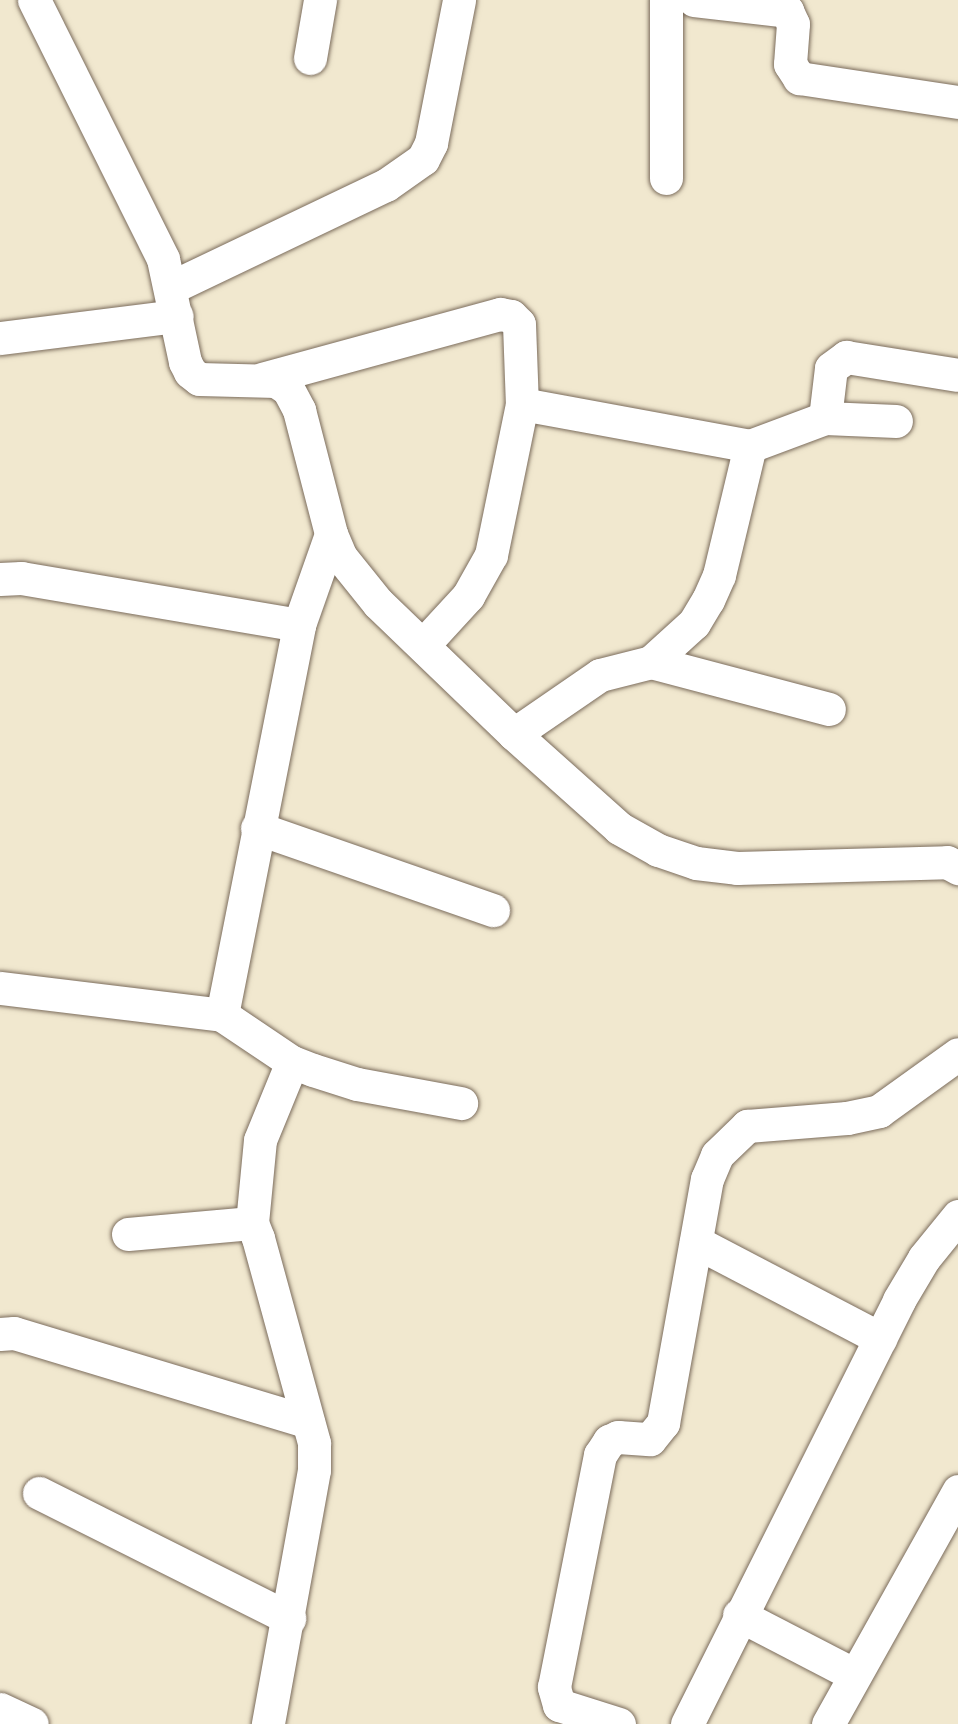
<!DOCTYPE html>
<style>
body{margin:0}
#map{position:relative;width:958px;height:1724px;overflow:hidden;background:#f1e8cf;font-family:"Libre Bodoni",serif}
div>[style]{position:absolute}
.roads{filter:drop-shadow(0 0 2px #7b6c5c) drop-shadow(0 0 2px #7b6c5c)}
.minor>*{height:33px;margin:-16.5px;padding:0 16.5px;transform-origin:16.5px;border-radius:16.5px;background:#fff}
span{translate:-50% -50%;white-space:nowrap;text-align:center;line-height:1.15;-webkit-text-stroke:6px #fff;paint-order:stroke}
</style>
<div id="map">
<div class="roads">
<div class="minor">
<div style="left:34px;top:0;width:289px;rotate:63.5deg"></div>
<div style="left:163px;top:259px;width:105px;rotate:77.9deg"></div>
<div style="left:185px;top:362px;width:11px;rotate:63deg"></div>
<div style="left:190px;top:372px;width:11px;rotate:38deg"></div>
<div style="left:199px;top:379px;width:77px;rotate:1.5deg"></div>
<div style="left:276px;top:381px;width:14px;rotate:34deg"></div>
<div style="left:288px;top:389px;width:24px;rotate:62deg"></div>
<div style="left:299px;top:410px;width:128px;rotate:75.5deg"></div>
<div style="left:331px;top:534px;width:25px;rotate:67deg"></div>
<div style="left:341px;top:557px;width:59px;rotate:51.2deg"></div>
<div style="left:378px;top:603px;width:189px;rotate:43.9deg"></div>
<div style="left:514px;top:734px;width:141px;rotate:41.8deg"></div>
<div style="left:619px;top:828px;width:45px;rotate:29.4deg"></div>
<div style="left:658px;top:850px;width:40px;rotate:18.9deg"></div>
<div style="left:696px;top:863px;width:41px;rotate:7deg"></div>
<div style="left:737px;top:868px;width:210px;rotate:-1.6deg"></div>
<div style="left:947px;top:862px;width:13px;rotate:29deg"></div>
<div style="left:694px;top:0;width:94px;rotate:6.7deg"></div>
<div style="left:787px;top:11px;width:14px;rotate:65deg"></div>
<div style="left:793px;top:24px;width:40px;rotate:94.3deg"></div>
<div style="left:790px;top:64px;width:17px;rotate:57deg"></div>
<div style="left:799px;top:78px;width:161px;rotate:8.6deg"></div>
<div style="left:310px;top:58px;width:59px;rotate:-80.2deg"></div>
<div style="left:666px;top:178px;width:178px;rotate:-90deg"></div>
<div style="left:172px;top:287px;width:237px;rotate:-25.5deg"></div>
<div style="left:386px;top:185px;width:45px;rotate:-35.1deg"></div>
<div style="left:423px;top:159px;width:18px;rotate:-63deg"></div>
<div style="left:431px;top:143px;width:146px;rotate:-78.9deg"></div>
<div style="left:0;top:338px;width:178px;rotate:-7.1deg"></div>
<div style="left:262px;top:379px;width:247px;rotate:-15.3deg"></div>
<div style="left:500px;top:314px;width:11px;rotate:10deg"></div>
<div style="left:511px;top:316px;width:11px;rotate:45deg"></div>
<div style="left:519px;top:324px;width:80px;rotate:87.9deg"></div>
<div style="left:825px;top:418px;width:50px;rotate:-83.2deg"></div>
<div style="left:831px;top:368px;width:19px;rotate:-36deg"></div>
<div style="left:846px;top:357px;width:113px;rotate:9.1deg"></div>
<div style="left:0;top:579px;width:21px;rotate:-3deg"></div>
<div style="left:21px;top:578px;width:282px;rotate:9.6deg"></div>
<div style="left:423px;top:645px;width:67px;rotate:-47.4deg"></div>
<div style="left:468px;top:596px;width:47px;rotate:-60.7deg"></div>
<div style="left:491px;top:555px;width:154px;rotate:-78.4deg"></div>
<div style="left:522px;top:404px;width:232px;rotate:10.4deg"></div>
<div style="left:750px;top:446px;width:80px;rotate:-20.5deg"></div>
<div style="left:825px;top:418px;width:71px;rotate:2.4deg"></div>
<div style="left:651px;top:662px;width:58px;rotate:-42.2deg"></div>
<div style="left:694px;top:623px;width:27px;rotate:-59deg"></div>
<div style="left:708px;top:600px;width:27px;rotate:-66deg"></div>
<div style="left:719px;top:575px;width:133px;rotate:-76.5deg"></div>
<div style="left:514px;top:734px;width:104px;rotate:-34.5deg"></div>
<div style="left:600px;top:675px;width:53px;rotate:-14.3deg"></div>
<div style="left:651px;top:662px;width:184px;rotate:14.8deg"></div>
<div style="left:257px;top:828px;width:250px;rotate:19.2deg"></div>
<div style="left:0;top:988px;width:224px;rotate:6.9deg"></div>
<div style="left:222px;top:1015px;width:398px;rotate:-78.8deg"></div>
<div style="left:299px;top:625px;width:96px;rotate:-70.6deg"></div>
<div style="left:222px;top:1015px;width:84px;rotate:33.9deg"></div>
<div style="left:292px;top:1062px;width:22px;rotate:21deg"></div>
<div style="left:313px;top:1070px;width:46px;rotate:17.7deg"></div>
<div style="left:357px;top:1084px;width:106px;rotate:10.4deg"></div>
<div style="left:252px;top:1223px;width:83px;rotate:-84.5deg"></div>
<div style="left:260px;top:1140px;width:84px;rotate:-67.7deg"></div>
<div style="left:128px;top:1234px;width:124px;rotate:-5.1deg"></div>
<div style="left:252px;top:1223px;width:16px;rotate:68deg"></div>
<div style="left:258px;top:1238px;width:213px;rotate:74.7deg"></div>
<div style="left:314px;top:1443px;width:27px;rotate:90deg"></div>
<div style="left:314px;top:1470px;width:258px;rotate:100.3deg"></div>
<div style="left:696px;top:1242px;width:208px;rotate:27.6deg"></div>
<div style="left:0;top:1334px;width:14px;rotate:-4deg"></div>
<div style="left:14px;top:1333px;width:307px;rotate:16.8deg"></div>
<div style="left:39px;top:1493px;width:280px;rotate:26.6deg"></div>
<div style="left:739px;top:1615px;width:128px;rotate:27.4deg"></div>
<div style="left:0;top:1709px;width:35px;rotate:25deg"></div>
<div style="left:619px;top:1724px;width:63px;rotate:-162.4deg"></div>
<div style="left:559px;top:1705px;width:19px;rotate:-106deg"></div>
<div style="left:554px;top:1687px;width:237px;rotate:-78.8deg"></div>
<div style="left:600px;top:1455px;width:17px;rotate:-57deg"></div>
<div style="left:609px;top:1441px;width:10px;rotate:-24deg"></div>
<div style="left:618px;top:1437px;width:32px;rotate:4deg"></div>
<div style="left:650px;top:1439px;width:21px;rotate:-51deg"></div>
<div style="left:663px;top:1423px;width:248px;rotate:-79.8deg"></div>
<div style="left:707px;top:1179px;width:26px;rotate:-67deg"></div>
<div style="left:717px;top:1155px;width:42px;rotate:-44deg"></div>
<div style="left:747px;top:1126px;width:100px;rotate:-4.6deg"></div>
<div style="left:847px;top:1118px;width:33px;rotate:-12deg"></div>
<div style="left:879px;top:1111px;width:97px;rotate:-35.8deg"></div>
<div style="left:687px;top:1724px;width:474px;rotate:-63.4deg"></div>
<div style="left:899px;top:1300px;width:49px;rotate:-59.2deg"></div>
<div style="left:924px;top:1258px;width:54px;rotate:-51deg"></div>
<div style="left:828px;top:1724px;width:267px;rotate:-60.8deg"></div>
</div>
</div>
</div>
